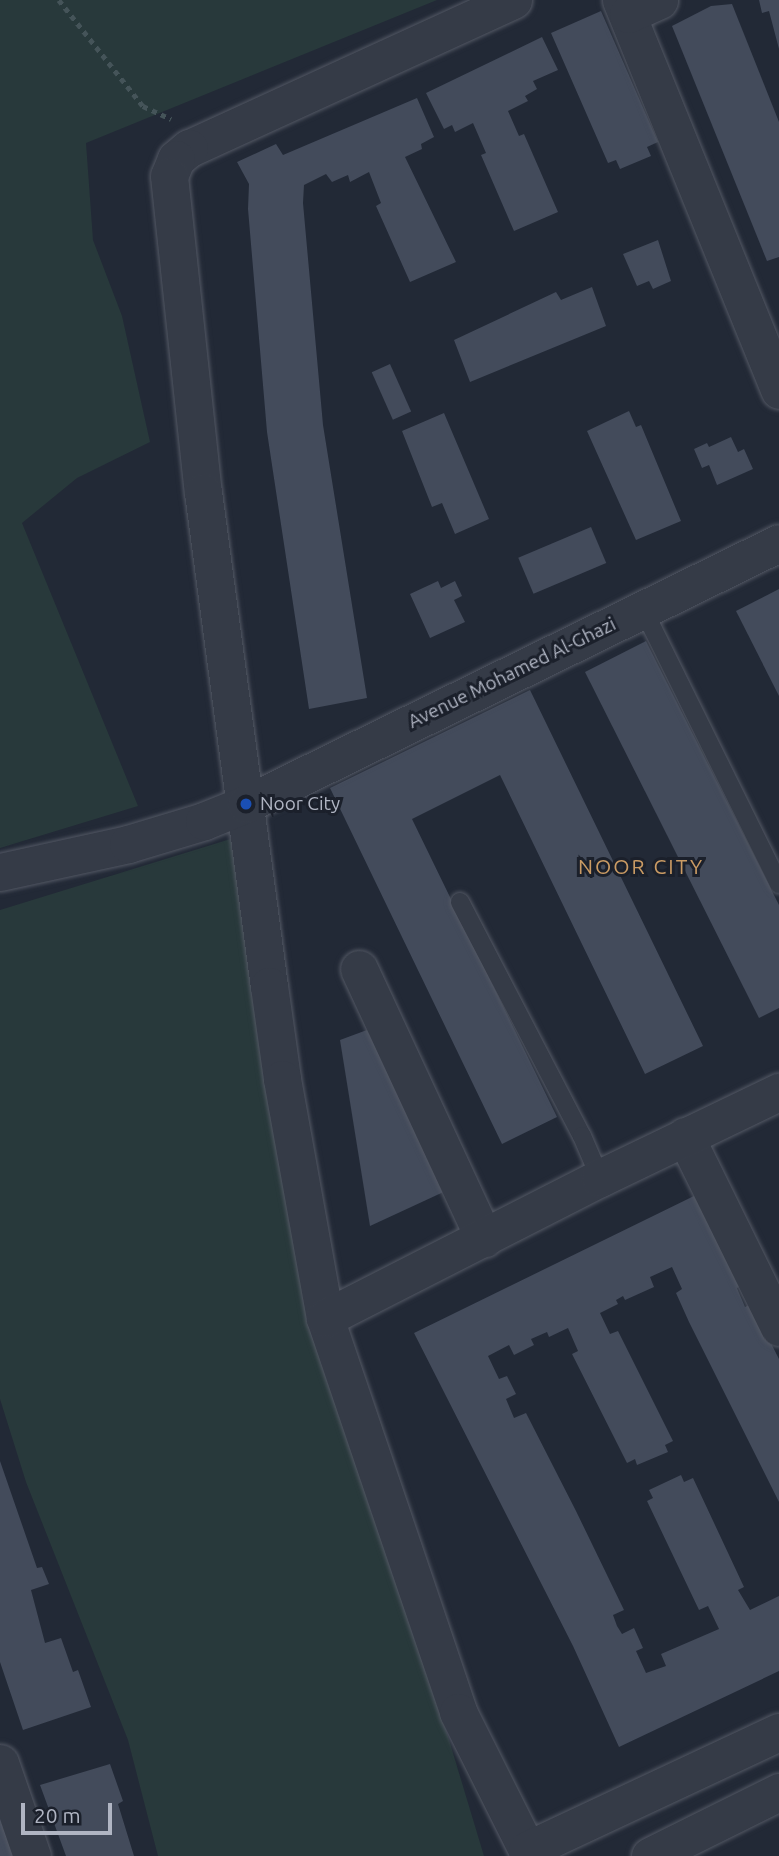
<!DOCTYPE html>
<style>
body{margin:0}
#map{position:relative;width:779px;height:1856px;overflow:hidden;background:#222936;font-family:Ubuntu,sans-serif}
div>[style]{position:absolute}
.green>*{inset:0;background:#28393b}
.building>*{inset:0;background:#434b5b;transform-origin:0 0}
.path>*{height:4.5px;margin-top:-2.25px;transform-origin:0;background:repeating-linear-gradient(90deg,#455459 0 5px,transparent 0 10px)}
.roads{filter:drop-shadow(0 0 2px #535864) drop-shadow(0 0 2px #535864)}
.lane>*{height:18px;margin:-9px;padding:0 9px;transform-origin:9px;border-radius:9px;background:#353b47}
.street>*{height:37px;margin:-18.5px;padding:0 18.5px;transform-origin:18.5px;border-radius:18.5px;background:#353b47}
.dots>*{width:19px;height:19px;translate:-50% -50%;box-sizing:border-box;border:4px solid #1b202b;border-radius:50%}
span{translate:-50% -50%;white-space:nowrap;text-align:center;line-height:1.15;-webkit-text-stroke:6px #1b202b;paint-order:stroke}
.street-label{font-size:19px;color:#b0b5c3}
.poi-label{font-size:19px;color:#b0b5c3}
.left{translate:0 -50%;text-align:left}
.neighbourhood-label{font-size:21px;color:#ca9b64;letter-spacing:2px}
.scale{position:absolute;left:21px;top:1803px;width:91px;height:32px;box-sizing:border-box;border:4px solid #b0b5c3;border-top:0;padding-left:9px;font-size:21px;line-height:24px;white-space:nowrap;color:#b0b5c3;-webkit-text-stroke:5px #1b202b;paint-order:stroke}
</style>
<div id="map">
<div class="green">
<div style="clip-path:polygon(0 0,437px 0,86px 143px,93px 240px,122px 316px,150px 442px,77px 478px,22px 523px,138px 806px,0 848px)"></div>
<div style="clip-path:polygon(237px 837px,318px 1305px,484px 1856px,158px 1856px,128px 1740px,26px 1482px,0 1399px,0 910px)"></div>
</div>
<div class="building">
<div style="clip-path:polygon(759px 0,779px 0,779px 49px,769px 11px,762px 13px)"></div>
<div style="clip-path:polygon(732px 4px,779px 122px,779px 257px,767px 261px,672px 26px,711px 6px)"></div>
<div style="clip-path:polygon(601px 11px,658px 142px,647px 147px,651px 156px,620px 169px,616px 160px,608px 163px,551px 33px)"></div>
<div style="clip-path:polygon(542px 37px,558px 70px,533px 81px,537px 89px,525px 96px,528px 101px,508px 111px,519px 136px,524px 134px,558px 212px,514px 231px,481px 155px,486px 153px,473px 123px,455px 132px,452px 125px,444px 129px,426px 93px)"></div>
<div style="clip-path:polygon(417px 98px,434px 137px,421px 144px,422px 149px,405px 157px,456px 262px,410px 282px,376px 206px,381px 203px,369px 172px,350px 182px,348px 175px,332px 182px,326px 174px,304px 185px,303px 203px,323px 425px,367px 698px,309px 709px,267px 432px,248px 209px,249px 184px,237px 162px,276px 144px,283px 155px)"></div>
<div style="clip-path:polygon(658px 240px,671px 281px,653px 289px,649px 281px,637px 286px,623px 254px)"></div>
<div style="clip-path:polygon(592px 287px,606px 326px,470px 382px,454px 340px,556px 292px,561px 300px)"></div>
<div style="left:390px;top:364px;width:52px;height:20px;rotate:66deg"></div>
<div style="clip-path:polygon(629px 411px,636px 427px,641px 425px,681px 521px,636px 540px,587px 431px)"></div>
<div style="clip-path:polygon(444px 413px,489px 519px,455px 534px,442px 503px,432px 507px,402px 431px)"></div>
<div style="clip-path:polygon(731px 437px,738px 452px,744px 449px,753px 469px,717px 485px,709px 465px,702px 468px,694px 449px,707px 443px,709px 447px)"></div>
<div style="left:591px;top:527px;width:39px;height:79px;rotate:67deg"></div>
<div style="clip-path:polygon(438px 581px,441px 588px,455px 581px,462px 596px,454px 600px,465px 622px,430px 638px,410px 594px)"></div>
<div style="clip-path:polygon(779px 589px,779px 696px,736px 611px)"></div>
<div style="clip-path:polygon(646px 641px,779px 905px,779px 1008px,759px 1018px,585px 672px)"></div>
<div style="clip-path:polygon(530px 690px,703px 1046px,645px 1074px,500px 775px,412px 819px,557px 1117px,502px 1144px,330px 788px)"></div>
<div style="clip-path:polygon(375px 1027px,450px 1189px,370px 1226px,340px 1040px)"></div>
<div style="clip-path:polygon(696px 1195px,742px 1285px,737px 1288px,745px 1307px,751px 1304px,779px 1359px,779px 1502px,689px 1322px,676px 1293px,682px 1289px,672px 1267px,650px 1277px,654px 1287px,625px 1300px,623px 1296px,616px 1300px,618px 1304px,600px 1313px,610px 1334px,618px 1331px,673px 1441px,665px 1445px,668px 1452px,637px 1465px,635px 1459px,627px 1463px,572px 1354px,578px 1351px,568px 1328px,549px 1337px,547px 1332px,531px 1339px,534px 1345px,514px 1355px,509px 1345px,488px 1356px,499px 1379px,507px 1376px,516px 1394px,506px 1399px,514px 1418px,526px 1413px,576px 1511px,624px 1610px,613px 1615px,617px 1626px,622px 1634px,634px 1628px,643px 1648px,636px 1651px,646px 1673px,666px 1666px,661px 1654px,719px 1629px,708px 1606px,699px 1610px,647px 1501px,653px 1498px,649px 1490px,681px 1475px,684px 1482px,693px 1478px,744px 1587px,738px 1590px,750px 1610px,779px 1596px,779px 1671px,619px 1747px,573px 1646px,414px 1333px)"></div>
<div style="clip-path:polygon(0 1461px,37px 1568px,42px 1567px,49px 1584px,31px 1590px,45px 1643px,61px 1638px,73px 1672px,78px 1670px,91px 1707px,23px 1730px,0 1662px)"></div>
<div style="clip-path:polygon(110px 1764px,123px 1801px,118px 1804px,134px 1856px,66px 1856px,40px 1785px)"></div>
<div style="clip-path:polygon(0 1819px,13px 1856px,0 1856px)"></div>
</div>
<div class="path">
<div style="left:59px;top:0;width:135px;rotate:51.6deg"></div>
<div style="left:143px;top:106px;width:31px;rotate:25deg"></div>
</div>
<div class="roads">
<div class="lane">
<div style="left:643px;top:609px;width:307px;rotate:63.7deg"></div>
<div style="left:460px;top:902px;width:264px;rotate:62.5deg"></div>
<div style="left:582px;top:1136px;width:46px;rotate:66.8deg"></div>
</div>
<div class="street">
<div style="left:513px;top:0;width:356px;rotate:155.4deg"></div>
<div style="left:189px;top:148px;width:17px;rotate:140deg"></div>
<div style="left:176px;top:159px;width:18px;rotate:112deg"></div>
<div style="left:169px;top:176px;width:318px;rotate:83.9deg"></div>
<div style="left:203px;top:492px;width:498px;rotate:82.4deg"></div>
<div style="left:269px;top:986px;width:94px;rotate:82deg"></div>
<div style="left:282px;top:1079px;width:243px;rotate:79.8deg"></div>
<div style="left:325px;top:1318px;width:416px;rotate:71.3deg"></div>
<div style="left:458px;top:1712px;width:161px;rotate:63.4deg"></div>
<div style="left:621px;top:0;width:421px;rotate:67.9deg"></div>
<div style="left:628px;top:14px;width:34px;rotate:-24deg"></div>
<div style="left:0;top:872px;width:131px;rotate:-12.3deg"></div>
<div style="left:128px;top:844px;width:79px;rotate:-16.8deg"></div>
<div style="left:204px;top:821px;width:45px;rotate:-22deg"></div>
<div style="left:246px;top:804px;width:593px;rotate:-26.09deg"></div>
<div style="left:359px;top:969px;width:297px;rotate:65.1deg"></div>
<div style="left:685px;top:1136px;width:213px;rotate:63.8deg"></div>
<div style="left:325px;top:1318px;width:309px;rotate:-27deg"></div>
<div style="left:600px;top:1178px;width:199px;rotate:-25.7deg"></div>
<div style="left:0;top:1763px;width:98px;rotate:71deg"></div>
<div style="left:527px;top:1850px;width:278px;rotate:-25.1deg"></div>
<div style="left:650px;top:1856px;width:144px;rotate:-26.4deg"></div>
</div>
</div>
<div class="dots">
<div style="left:246px;top:804px;background:#1a4fb4"></div>
</div>
<div class="street-label">
<span style="left:512px;top:673px;rotate:-26deg">Avenue Mohamed Al-Ghazi</span>
</div>
<div class="poi-label">
<span class="left" style="left:260px;top:804px">Noor City</span>
</div>
<div class="neighbourhood-label">
<span style="left:641px;top:866px">NOOR CITY</span>
</div>
<div class="scale">20 m</div>
</div>
